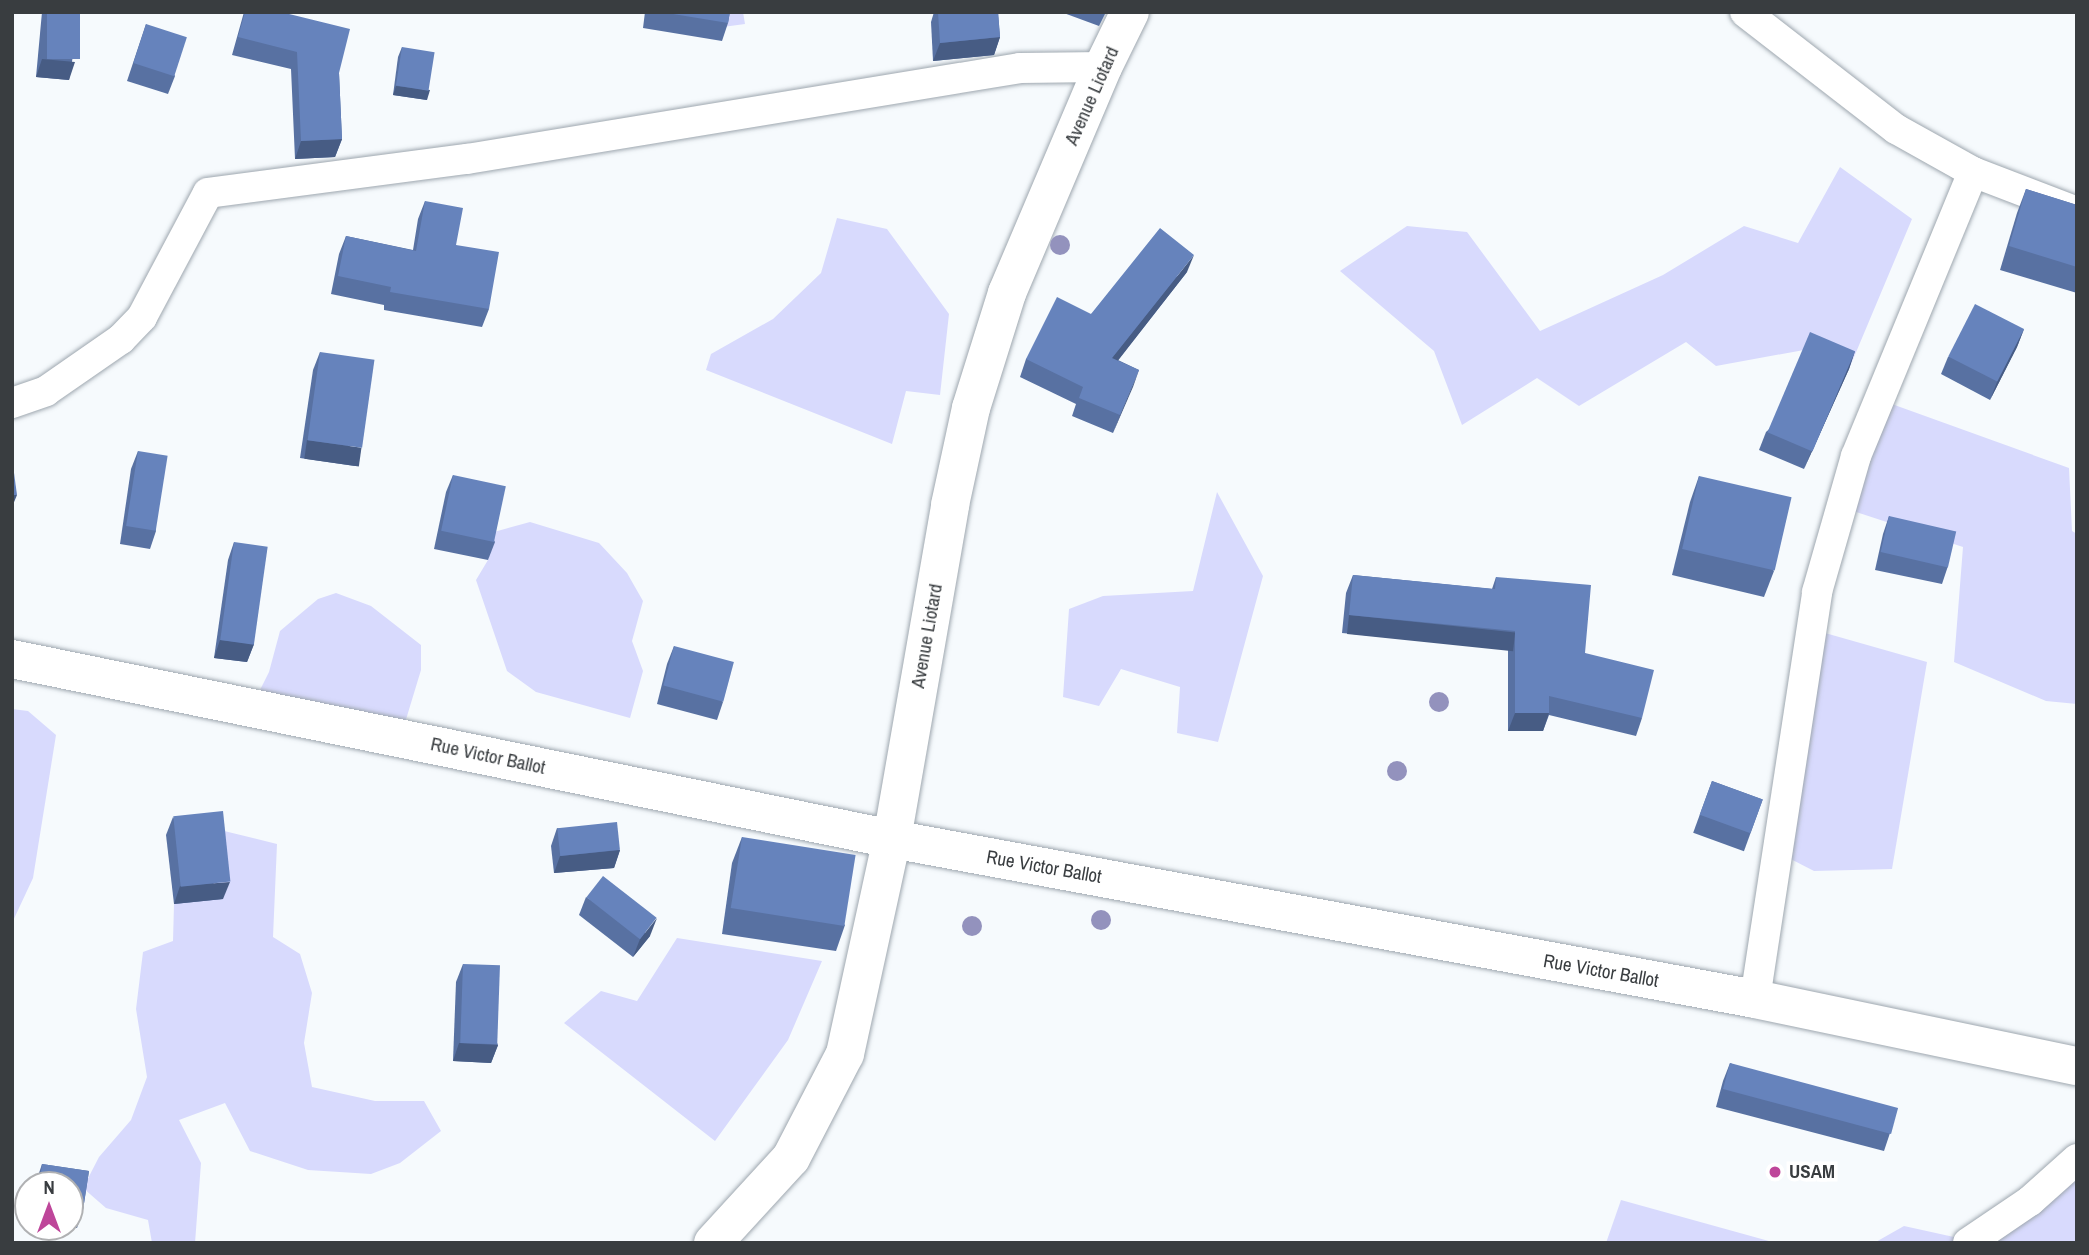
<!DOCTYPE html>
<style>
body{margin:0}
#map{position:relative;width:2089px;height:1255px;overflow:hidden;background:#f6fafd;font-family:"Archivo Narrow",sans-serif}
div>[style]{position:absolute}
.green>*{inset:0;background:#d8dafd}
.roads{filter:drop-shadow(0 0 2px #9ea7af) drop-shadow(0 0 2px #9ea7af)}
.street>*{height:30px;margin:-15px;padding:0 15px;transform-origin:15px;border-radius:15px;background:#fff}
.secondary>*{height:38px;margin:-19px;padding:0 19px;transform-origin:19px;border-radius:19px;background:#fff}
.trees>*{width:20px;height:20px;margin:-10px;border-radius:50%;background:#9392bd}
.wall>*{inset:0;background:#5871a2;transform-origin:0 0}
.shaded-wall>*{inset:0;background:#475c84;transform-origin:0 0}
.building>*{inset:0;background:#6683bc;transform-origin:0 0}
.dots>*{width:19px;height:19px;translate:-50% -50%;box-sizing:border-box;border:4px solid #fff;border-radius:50%}
span{translate:-50% -50%;white-space:nowrap;text-align:center;line-height:1.15;-webkit-text-stroke:7px #fff;paint-order:stroke}
.street-label{font-size:19px;color:#393d40}
.poi-label{font-size:19px;color:#393d40;font-weight:700}
.left{translate:0 -50%;text-align:left}
.frame{position:absolute;inset:0;border:14px solid #393d40;pointer-events:none}
.north{position:absolute;left:14px;top:1171px;width:70px;height:70px;box-sizing:border-box;background:#fff;border:2px solid #b0b1b3;border-radius:50%;rotate:0deg;font-size:19px;font-weight:700;line-height:28px;text-align:center;color:#393d40}
.north::after{content:'';display:block;margin:auto;width:24px;height:32px;background:#be469a;clip-path:polygon(50% 0,100% 100%,50% 72%,0 100%)}
</style>
<div id="map">
<div class="green">
<div style="clip-path:polygon(706px 12px,743px 12px,745px 24px,708px 29px)"></div>
<div style="clip-path:polygon(1840px 167px,1912px 219px,1849px 369px,1804px 350px,1716px 366px,1686px 342px,1579px 406px,1537px 378px,1462px 425px,1434px 351px,1340px 271px,1407px 226px,1467px 232px,1540px 331px,1663px 275px,1744px 226px,1798px 243px)"></div>
<div style="clip-path:polygon(837px 218px,887px 229px,949px 314px,940px 395px,906px 391px,892px 444px,706px 370px,711px 354px,773px 319px,821px 273px)"></div>
<div style="clip-path:polygon(1889px 403px,2069px 468px,2072px 531px,2077px 534px,2077px 704px,2046px 701px,1954px 662px,1963px 547px,1850px 510px)"></div>
<div style="clip-path:polygon(1217px 492px,1263px 576px,1218px 742px,1177px 733px,1180px 687px,1121px 669px,1099px 706px,1063px 697px,1069px 609px,1103px 596px,1193px 591px)"></div>
<div style="clip-path:polygon(530px 522px,599px 543px,627px 573px,643px 601px,632px 641px,643px 671px,630px 718px,536px 692px,507px 671px,476px 580px,488px 560px,494px 532px)"></div>
<div style="clip-path:polygon(336px 593px,371px 606px,421px 645px,421px 670px,404px 726px,258px 694px,269px 672px,280px 631px,318px 599px)"></div>
<div style="clip-path:polygon(1811px 629px,1927px 662px,1892px 869px,1814px 871px,1777px 852px)"></div>
<div style="clip-path:polygon(12px 709px,28px 711px,56px 735px,33px 878px,12px 923px)"></div>
<div style="clip-path:polygon(216px 829px,277px 844px,273px 937px,300px 954px,312px 993px,304px 1043px,312px 1087px,375px 1101px,424px 1101px,441px 1131px,400px 1163px,371px 1174px,308px 1170px,250px 1151px,225px 1103px,179px 1120px,201px 1163px,195px 1243px,152px 1243px,148px 1220px,106px 1208px,83px 1188px,99px 1157px,131px 1120px,147px 1077px,136px 1009px,143px 952px,173px 941px,174px 904px)"></div>
<div style="clip-path:polygon(677px 938px,822px 961px,788px 1040px,715px 1141px,564px 1023px,601px 991px,637px 1001px)"></div>
<div style="clip-path:polygon(2077px 1157px,2077px 1243px,1874px 1243px,1904px 1226px,1972px 1241px)"></div>
<div style="clip-path:polygon(1621px 1200px,1776px 1243px,1606px 1243px)"></div>
</div>
<div class="roads">
<div class="street">
<div style="left:1745px;top:12px;width:191px;rotate:37.8deg"></div>
<div style="left:1896px;top:129px;width:88px;rotate:29.2deg"></div>
<div style="left:1973px;top:172px;width:111px;rotate:21deg"></div>
<div style="left:12px;top:403px;width:36px;rotate:-19deg"></div>
<div style="left:46px;top:391px;width:91px;rotate:-34.7deg"></div>
<div style="left:121px;top:339px;width:30px;rotate:-46deg"></div>
<div style="left:142px;top:317px;width:140px;rotate:-62deg"></div>
<div style="left:208px;top:193px;width:261px;rotate:-7.5deg"></div>
<div style="left:467px;top:159px;width:560px;rotate:-9.34deg"></div>
<div style="left:1020px;top:68px;width:83px;rotate:-0.7deg"></div>
<div style="left:1755px;top:999px;width:412px;rotate:-81.3deg"></div>
<div style="left:1817px;top:592px;width:141px;rotate:-74deg"></div>
<div style="left:1856px;top:456px;width:307px;rotate:-67.6deg"></div>
<div style="left:1968px;top:1243px;width:75px;rotate:-34.1deg"></div>
<div style="left:2030px;top:1201px;width:63px;rotate:-41.8deg"></div>
</div>
<div class="secondary">
<div style="left:12px;top:659px;width:898px;rotate:11.56deg"></div>
<div style="left:892px;top:839px;width:878px;rotate:10.5deg"></div>
<div style="left:1755px;top:999px;width:329px;rotate:11.8deg"></div>
<div style="left:713px;top:1243px;width:115px;rotate:-47.5deg"></div>
<div style="left:791px;top:1158px;width:117px;rotate:-62.6deg"></div>
<div style="left:845px;top:1054px;width:220px;rotate:-77.7deg"></div>
<div style="left:892px;top:839px;width:339px;rotate:-80.1deg"></div>
<div style="left:950px;top:505px;width:99px;rotate:-77.8deg"></div>
<div style="left:971px;top:408px;width:121px;rotate:-72.6deg"></div>
<div style="left:1007px;top:293px;width:246px;rotate:-67deg"></div>
<div style="left:1103px;top:67px;width:61px;rotate:-63.9deg"></div>
</div>
</div>
<div class="trees">
<div style="left:1060px;top:245px"></div>
<div style="left:1439px;top:702px"></div>
<div style="left:1397px;top:771px"></div>
<div style="left:1101px;top:920px"></div>
<div style="left:972px;top:926px"></div>
</div>
<div class="wall">
<div style="clip-path:polygon(42px 12px,80px 12px,69px 80px,36px 77px)"></div>
<div style="clip-path:polygon(244px 12px,281px 12px,339px 73px,342px 139px,335px 157px,295px 159px,291px 69px,232px 55px)"></div>
<div style="clip-path:polygon(645px 12px,730px 12px,728px 23px,722px 41px,643px 28px)"></div>
<div style="clip-path:polygon(934px 12px,998px 12px,1000px 37px,994px 55px,933px 61px,931px 22px)"></div>
<div style="clip-path:polygon(1061px 12px,1106px 12px,1099px 26px)"></div>
<div style="clip-path:polygon(146px 24px,175px 76px,168px 94px,127px 81px)"></div>
<div style="clip-path:polygon(402px 47px,427px 100px,393px 95px,398px 57px)"></div>
<div style="clip-path:polygon(2026px 189px,2077px 205px,2077px 293px,2000px 270px,2017px 213px)"></div>
<div style="clip-path:polygon(425px 201px,456px 245px,489px 309px,482px 327px,384px 310px,384px 305px,331px 294px,339px 254px,346px 236px,413px 250px,418px 219px)"></div>
<div style="clip-path:polygon(1187px 272px,1118px 360px,1139px 370px,1113px 433px,1072px 416px,1076px 404px,1020px 377px,1026px 359px,1091px 314px)"></div>
<div style="clip-path:polygon(2024px 329px,2017px 347px,1990px 400px,1941px 374px,1948px 357px)"></div>
<div style="clip-path:polygon(1855px 351px,1849px 369px,1804px 469px,1759px 450px,1766px 432px)"></div>
<div style="clip-path:polygon(320px 352px,355px 466px,300px 458px,313px 370px)"></div>
<div style="clip-path:polygon(138px 451px,156px 531px,150px 549px,120px 544px,131px 469px)"></div>
<div style="clip-path:polygon(453px 475px,495px 542px,488px 560px,434px 549px,446px 492px)"></div>
<div style="clip-path:polygon(1699px 476px,1774px 571px,1764px 597px,1672px 575px,1690px 502px)"></div>
<div style="clip-path:polygon(1889px 516px,1948px 566px,1942px 584px,1875px 570px,1883px 534px)"></div>
<div style="clip-path:polygon(234px 542px,254px 644px,247px 662px,214px 658px,228px 560px)"></div>
<div style="clip-path:polygon(1353px 575px,1492px 589px,1496px 577px,1585px 653px,1642px 718px,1636px 736px,1549px 715px,1543px 731px,1508px 731px,1508px 649px,1342px 633px,1346px 593px)"></div>
<div style="clip-path:polygon(674px 646px,723px 702px,717px 720px,657px 704px,667px 664px)"></div>
<div style="left:1712px;top:781px;width:54px;height:55px;rotate:20deg"></div>
<div style="clip-path:polygon(173px 817px,223px 899px,174px 904px,166px 835px)"></div>
<div style="clip-path:polygon(557px 828px,620px 850px,614px 868px,554px 873px,551px 846px)"></div>
<div style="clip-path:polygon(742px 837px,845px 925px,836px 951px,722px 934px,732px 863px)"></div>
<div style="clip-path:polygon(586px 897px,650px 936px,633px 957px,579px 915px)"></div>
<div style="clip-path:polygon(463px 964px,498px 1045px,491px 1063px,453px 1061px,456px 982px)"></div>
<div style="clip-path:polygon(1730px 1063px,1890px 1133px,1884px 1151px,1716px 1107px,1723px 1081px)"></div>
<div style="clip-path:polygon(42px 1164px,89px 1171px,83px 1210px,77px 1228px,70px 1227px,70px 1185px,35px 1185px)"></div>
</div>
<div class="shaded-wall">
<div style="clip-path:polygon(1000px 37px,994px 55px,933px 61px,940px 43px)"></div>
<div style="clip-path:polygon(42px 59px,75px 62px,69px 80px,36px 77px)"></div>
<div style="clip-path:polygon(396px 86px,430px 90px,427px 100px,393px 95px)"></div>
<div style="clip-path:polygon(342px 139px,335px 157px,295px 159px,301px 141px)"></div>
<div style="clip-path:polygon(1194px 255px,1187px 272px,1106px 376px,1112px 358px)"></div>
<div style="clip-path:polygon(2024px 329px,2017px 347px,1990px 400px,1997px 382px)"></div>
<div style="clip-path:polygon(1855px 351px,1849px 369px,1804px 469px,1811px 452px)"></div>
<div style="clip-path:polygon(1139px 370px,1133px 387px,1113px 433px,1120px 415px)"></div>
<div style="left:307px;top:440px;width:55px;height:19px;rotate:8deg"></div>
<div style="clip-path:polygon(12px 495px,17px 495px,12px 507px)"></div>
<div style="left:1349px;top:615px;width:167px;height:19px;rotate:6deg"></div>
<div style="clip-path:polygon(220px 640px,254px 644px,247px 662px,214px 658px)"></div>
<div style="clip-path:polygon(1515px 713px,1549px 713px,1543px 731px,1508px 731px)"></div>
<div style="clip-path:polygon(620px 850px,614px 868px,554px 873px,560px 856px)"></div>
<div style="clip-path:polygon(230px 882px,223px 899px,174px 904px,180px 886px)"></div>
<div style="clip-path:polygon(657px 918px,650px 936px,633px 957px,640px 939px)"></div>
<div style="clip-path:polygon(459px 1043px,498px 1045px,491px 1063px,453px 1061px)"></div>
</div>
<div class="building">
<div style="left:47px;top:12px;width:33px;height:47px"></div>
<div style="clip-path:polygon(245px 12px,281px 12px,350px 29px,339px 73px,342px 139px,301px 141px,297px 52px,238px 37px)"></div>
<div style="clip-path:polygon(661px 12px,730px 12px,728px 23px)"></div>
<div style="clip-path:polygon(938px 12px,998px 12px,1000px 37px,940px 43px)"></div>
<div style="left:146px;top:24px;width:43px;height:41px;rotate:18deg"></div>
<div style="left:402px;top:47px;width:33px;height:39px;rotate:9deg"></div>
<div style="clip-path:polygon(2026px 189px,2077px 205px,2077px 267px,2009px 246px)"></div>
<div style="clip-path:polygon(425px 201px,463px 208px,456px 245px,499px 252px,489px 309px,390px 292px,391px 287px,338px 276px,346px 236px,416px 251px)"></div>
<div style="clip-path:polygon(1160px 228px,1194px 255px,1112px 358px,1139px 370px,1120px 415px,1079px 398px,1083px 387px,1026px 359px,1057px 297px,1091px 314px)"></div>
<div style="left:1975px;top:304px;width:55px;height:59px;rotate:27deg"></div>
<div style="left:1810px;top:332px;width:49px;height:109px;rotate:23deg"></div>
<div style="left:320px;top:352px;width:55px;height:89px;rotate:8deg"></div>
<div style="left:138px;top:451px;width:30px;height:76px;rotate:9deg"></div>
<div style="clip-path:polygon(12px 458px,17px 495px,12px 495px)"></div>
<div style="left:453px;top:475px;width:54px;height:57px;rotate:12deg"></div>
<div style="left:1699px;top:476px;width:95px;height:75px;rotate:13deg"></div>
<div style="left:1889px;top:516px;width:69px;height:37px;rotate:13deg"></div>
<div style="left:234px;top:542px;width:34px;height:99px;rotate:8deg"></div>
<div style="clip-path:polygon(1353px 575px,1495px 589px,1496px 577px,1591px 585px,1585px 653px,1654px 670px,1642px 718px,1549px 696px,1549px 713px,1515px 713px,1515px 631px,1349px 615px)"></div>
<div style="left:674px;top:646px;width:62px;height:41px;rotate:15deg"></div>
<div style="left:1712px;top:781px;width:54px;height:36px;rotate:20deg"></div>
<div style="left:223px;top:811px;width:71px;height:50px;rotate:84deg"></div>
<div style="left:617px;top:822px;width:28px;height:60px;rotate:84deg"></div>
<div style="left:742px;top:837px;width:115px;height:72px;rotate:9deg"></div>
<div style="left:603px;top:876px;width:68px;height:27px;rotate:38deg"></div>
<div style="left:463px;top:964px;width:37px;height:79px;rotate:2deg"></div>
<div style="left:1730px;top:1063px;width:174px;height:27px;rotate:15deg"></div>
<div style="clip-path:polygon(42px 1164px,89px 1171px,83px 1210px,70px 1208px,70px 1185px,39px 1185px)"></div>
</div>
<div class="dots">
<div style="left:1775px;top:1172px;background:#be469a"></div>
</div>
<div class="street-label">
<span style="left:1092px;top:96px;rotate:-66deg">Avenue Liotard</span>
<span style="left:927px;top:636px;rotate:-80deg">Avenue Liotard</span>
<span style="left:488px;top:756px;rotate:12deg">Rue Victor Ballot</span>
<span style="left:1044px;top:867px;rotate:10deg">Rue Victor Ballot</span>
<span style="left:1601px;top:971px;rotate:10deg">Rue Victor Ballot</span>
</div>
<div class="poi-label">
<span class="left" style="left:1789px;top:1172px">USAM</span>
</div>
<div class="frame"></div>
<div class="north">N</div>
</div>
